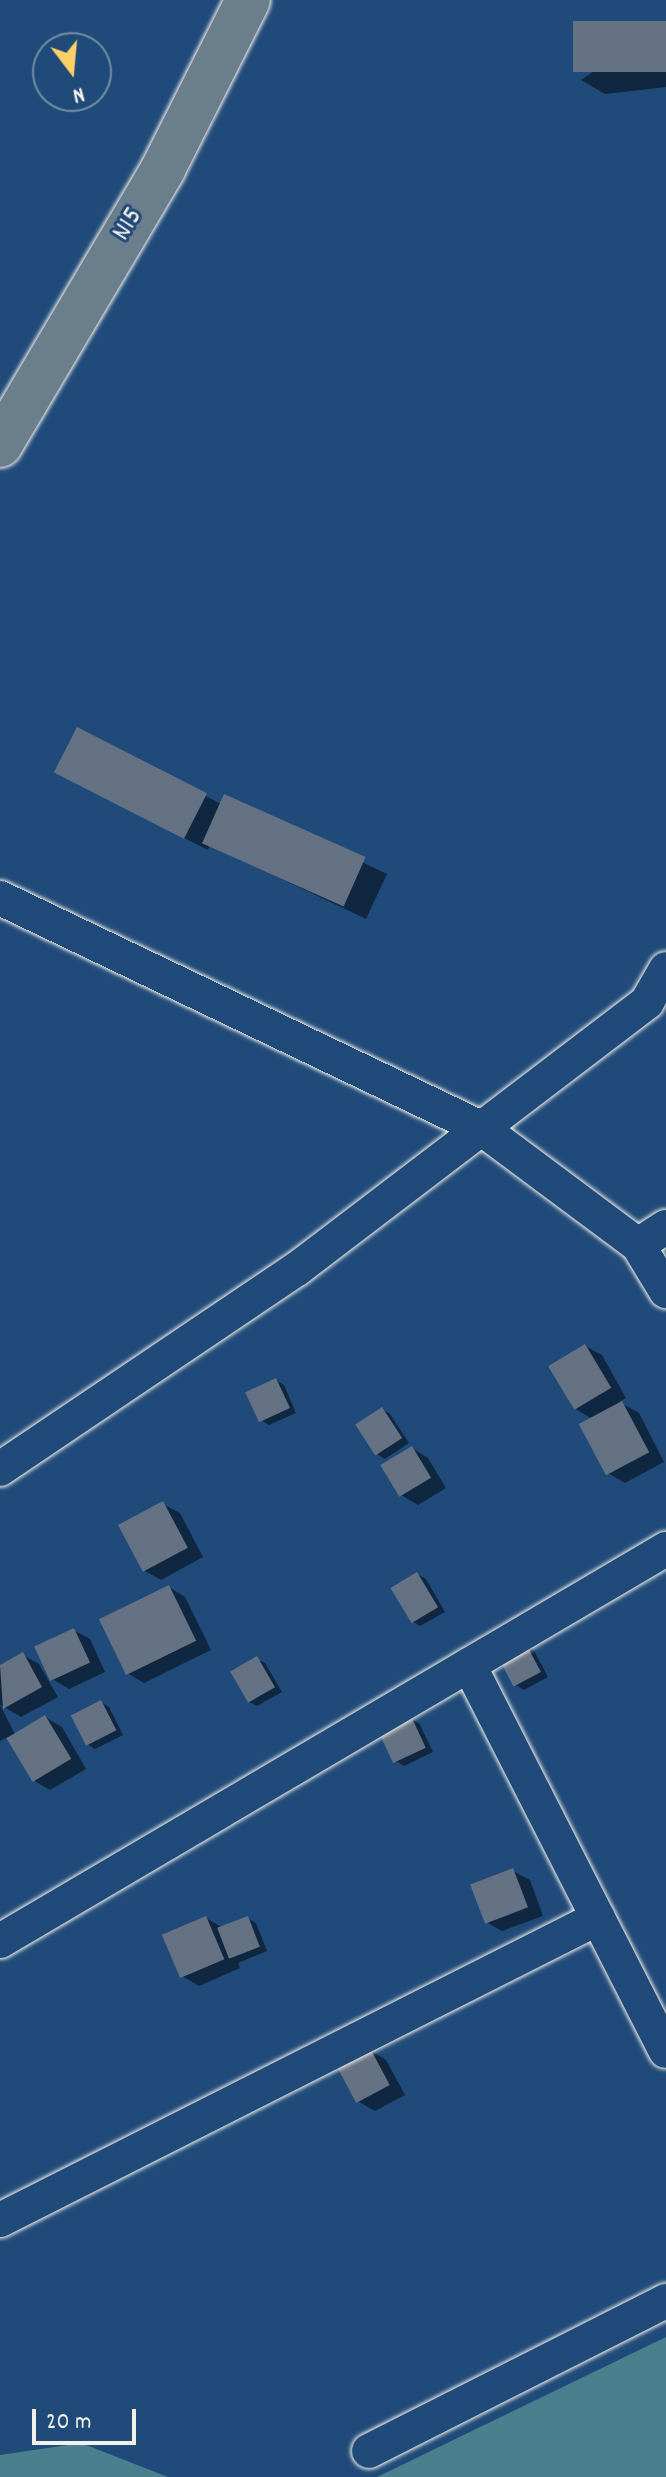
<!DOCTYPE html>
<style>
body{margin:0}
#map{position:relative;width:666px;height:2477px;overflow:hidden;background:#1f4a7a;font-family:Dekko,sans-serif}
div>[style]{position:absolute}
.green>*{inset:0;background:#4a7f8d}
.shadow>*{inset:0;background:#0007}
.building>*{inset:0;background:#657284;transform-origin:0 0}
.roads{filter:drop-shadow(0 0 2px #f4f1e8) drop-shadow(0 0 2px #f4f1e8)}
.minor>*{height:34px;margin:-17px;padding:0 17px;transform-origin:17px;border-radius:17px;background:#1f4a7a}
.primary>*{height:44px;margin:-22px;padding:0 22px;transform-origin:22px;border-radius:22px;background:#6b7e8b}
span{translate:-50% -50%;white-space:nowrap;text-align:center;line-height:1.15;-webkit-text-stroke:6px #1f4a7a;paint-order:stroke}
.street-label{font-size:28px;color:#f4f1e8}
.north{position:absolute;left:32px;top:32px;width:80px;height:80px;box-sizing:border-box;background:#1f4a7a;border:2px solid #748da6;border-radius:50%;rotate:164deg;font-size:22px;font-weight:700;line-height:32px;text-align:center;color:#f4f1e8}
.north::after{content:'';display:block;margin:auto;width:28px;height:36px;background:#ffd166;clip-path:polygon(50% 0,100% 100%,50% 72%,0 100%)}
.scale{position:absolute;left:32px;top:2409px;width:104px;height:36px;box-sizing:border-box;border:4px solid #f4f1e8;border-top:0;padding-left:10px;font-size:24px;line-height:28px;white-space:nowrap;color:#f4f1e8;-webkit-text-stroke:6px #1f4a7a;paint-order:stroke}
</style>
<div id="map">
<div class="green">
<div style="clip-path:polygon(666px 2337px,666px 2477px,377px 2477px)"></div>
<div style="clip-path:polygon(81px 2443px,168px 2477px,0 2477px,0 2455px)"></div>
</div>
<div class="shadow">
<div style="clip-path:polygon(666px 23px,666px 87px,605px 94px,581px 80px)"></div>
<div style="clip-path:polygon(78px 730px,221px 804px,225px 797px,387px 874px,366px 919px,210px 845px,208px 850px,80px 785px)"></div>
<div style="clip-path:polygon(585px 1346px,602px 1355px,626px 1398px,619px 1402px,639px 1413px,664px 1462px,625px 1483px,608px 1473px,592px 1419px,574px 1408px)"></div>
<div style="clip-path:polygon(276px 1380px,284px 1385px,296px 1413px,269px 1425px,261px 1420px)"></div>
<div style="clip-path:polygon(382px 1409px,390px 1414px,409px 1443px,385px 1459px,377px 1454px)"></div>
<div style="clip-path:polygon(412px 1448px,428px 1458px,446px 1488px,418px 1505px,401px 1495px)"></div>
<div style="clip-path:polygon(163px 1504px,180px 1513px,203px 1557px,161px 1580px,145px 1571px)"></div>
<div style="clip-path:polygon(417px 1574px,426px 1579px,445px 1612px,420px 1626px,412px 1621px)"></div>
<div style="clip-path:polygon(169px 1587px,185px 1597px,211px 1650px,144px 1683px,127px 1673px)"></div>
<div style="clip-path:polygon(73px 1630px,90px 1639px,105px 1672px,69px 1689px,52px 1679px)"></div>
<div style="clip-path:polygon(525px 1645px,533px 1649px,548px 1677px,524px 1690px,516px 1685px)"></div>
<div style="clip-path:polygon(23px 1655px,39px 1664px,58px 1697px,21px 1717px,0 1705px,0 1667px)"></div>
<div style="clip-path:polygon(257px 1659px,265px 1663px,282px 1692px,257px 1706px,249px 1702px)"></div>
<div style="clip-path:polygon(101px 1702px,109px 1707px,123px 1735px,95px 1749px,87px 1744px)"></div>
<div style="clip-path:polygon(0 1705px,15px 1734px,45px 1717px,62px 1727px,86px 1769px,50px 1790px,33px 1780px,8px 1737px,0 1741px)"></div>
<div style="clip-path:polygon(411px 1719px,419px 1723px,433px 1752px,404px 1766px,396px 1761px)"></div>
<div style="clip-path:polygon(513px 1871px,530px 1880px,543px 1916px,502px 1931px,486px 1922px)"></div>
<div style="clip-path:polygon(206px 1918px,223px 1928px,248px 1918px,256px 1923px,267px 1951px,238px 1963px,240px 1968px,199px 1986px,182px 1976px)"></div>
<div style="clip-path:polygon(370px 2050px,386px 2060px,405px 2095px,375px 2111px,359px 2102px)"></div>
</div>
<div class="building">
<div style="left:666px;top:21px;width:51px;height:93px;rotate:90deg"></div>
<div style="left:77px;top:727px;width:146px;height:51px;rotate:27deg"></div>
<div style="left:224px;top:794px;width:155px;height:54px;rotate:24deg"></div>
<div style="left:585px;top:1344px;width:51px;height:43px;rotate:59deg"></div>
<div style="left:276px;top:1378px;width:33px;height:34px;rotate:65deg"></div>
<div style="left:622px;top:1401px;width:58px;height:49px;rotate:62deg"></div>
<div style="left:382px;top:1407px;width:37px;height:32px;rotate:57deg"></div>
<div style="left:412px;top:1446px;width:37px;height:37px;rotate:59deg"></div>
<div style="left:163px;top:1501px;width:53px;height:51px;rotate:62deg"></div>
<div style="left:417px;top:1572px;width:41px;height:31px;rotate:59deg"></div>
<div style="left:169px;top:1585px;width:62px;height:78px;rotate:64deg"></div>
<div style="left:74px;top:1628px;width:38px;height:44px;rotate:65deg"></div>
<div style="left:525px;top:1642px;width:34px;height:31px;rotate:62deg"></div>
<div style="clip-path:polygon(23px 1652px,42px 1687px,3px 1709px,0 1665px)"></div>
<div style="left:257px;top:1656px;width:36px;height:31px;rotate:60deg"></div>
<div style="left:101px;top:1700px;width:34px;height:34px;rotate:63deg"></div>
<div style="left:45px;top:1715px;width:51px;height:45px;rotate:59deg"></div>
<div style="left:411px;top:1716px;width:35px;height:36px;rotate:65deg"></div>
<div style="left:513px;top:1868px;width:42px;height:46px;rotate:69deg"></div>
<div style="left:206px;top:1916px;width:47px;height:48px;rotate:67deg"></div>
<div style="left:248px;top:1916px;width:33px;height:33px;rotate:69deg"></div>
<div style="left:370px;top:2048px;width:42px;height:38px;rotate:62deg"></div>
</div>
<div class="roads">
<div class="minor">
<div style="left:0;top:898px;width:533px;rotate:25.56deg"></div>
<div style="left:481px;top:1128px;width:196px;rotate:36.7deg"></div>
<div style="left:638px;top:1245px;width:54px;rotate:58.7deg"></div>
<div style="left:638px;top:1245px;width:33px;rotate:-33deg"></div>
<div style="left:0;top:1469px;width:358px;rotate:-34deg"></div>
<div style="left:297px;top:1269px;width:440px;rotate:-37.3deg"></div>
<div style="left:647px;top:1002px;width:38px;rotate:-60deg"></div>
<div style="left:469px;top:1665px;width:433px;rotate:63deg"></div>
<div style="left:0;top:1941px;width:773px;rotate:-30.48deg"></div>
<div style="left:0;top:2220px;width:670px;rotate:-26.79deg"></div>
<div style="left:369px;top:2451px;width:333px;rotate:-26.8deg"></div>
</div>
<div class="primary">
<div style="left:0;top:445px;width:321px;rotate:-59.4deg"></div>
<div style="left:163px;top:169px;width:189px;rotate:-63.3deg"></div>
</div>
</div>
<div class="street-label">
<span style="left:129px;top:225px;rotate:-59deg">N15</span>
</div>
<div class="north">N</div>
<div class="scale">20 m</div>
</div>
